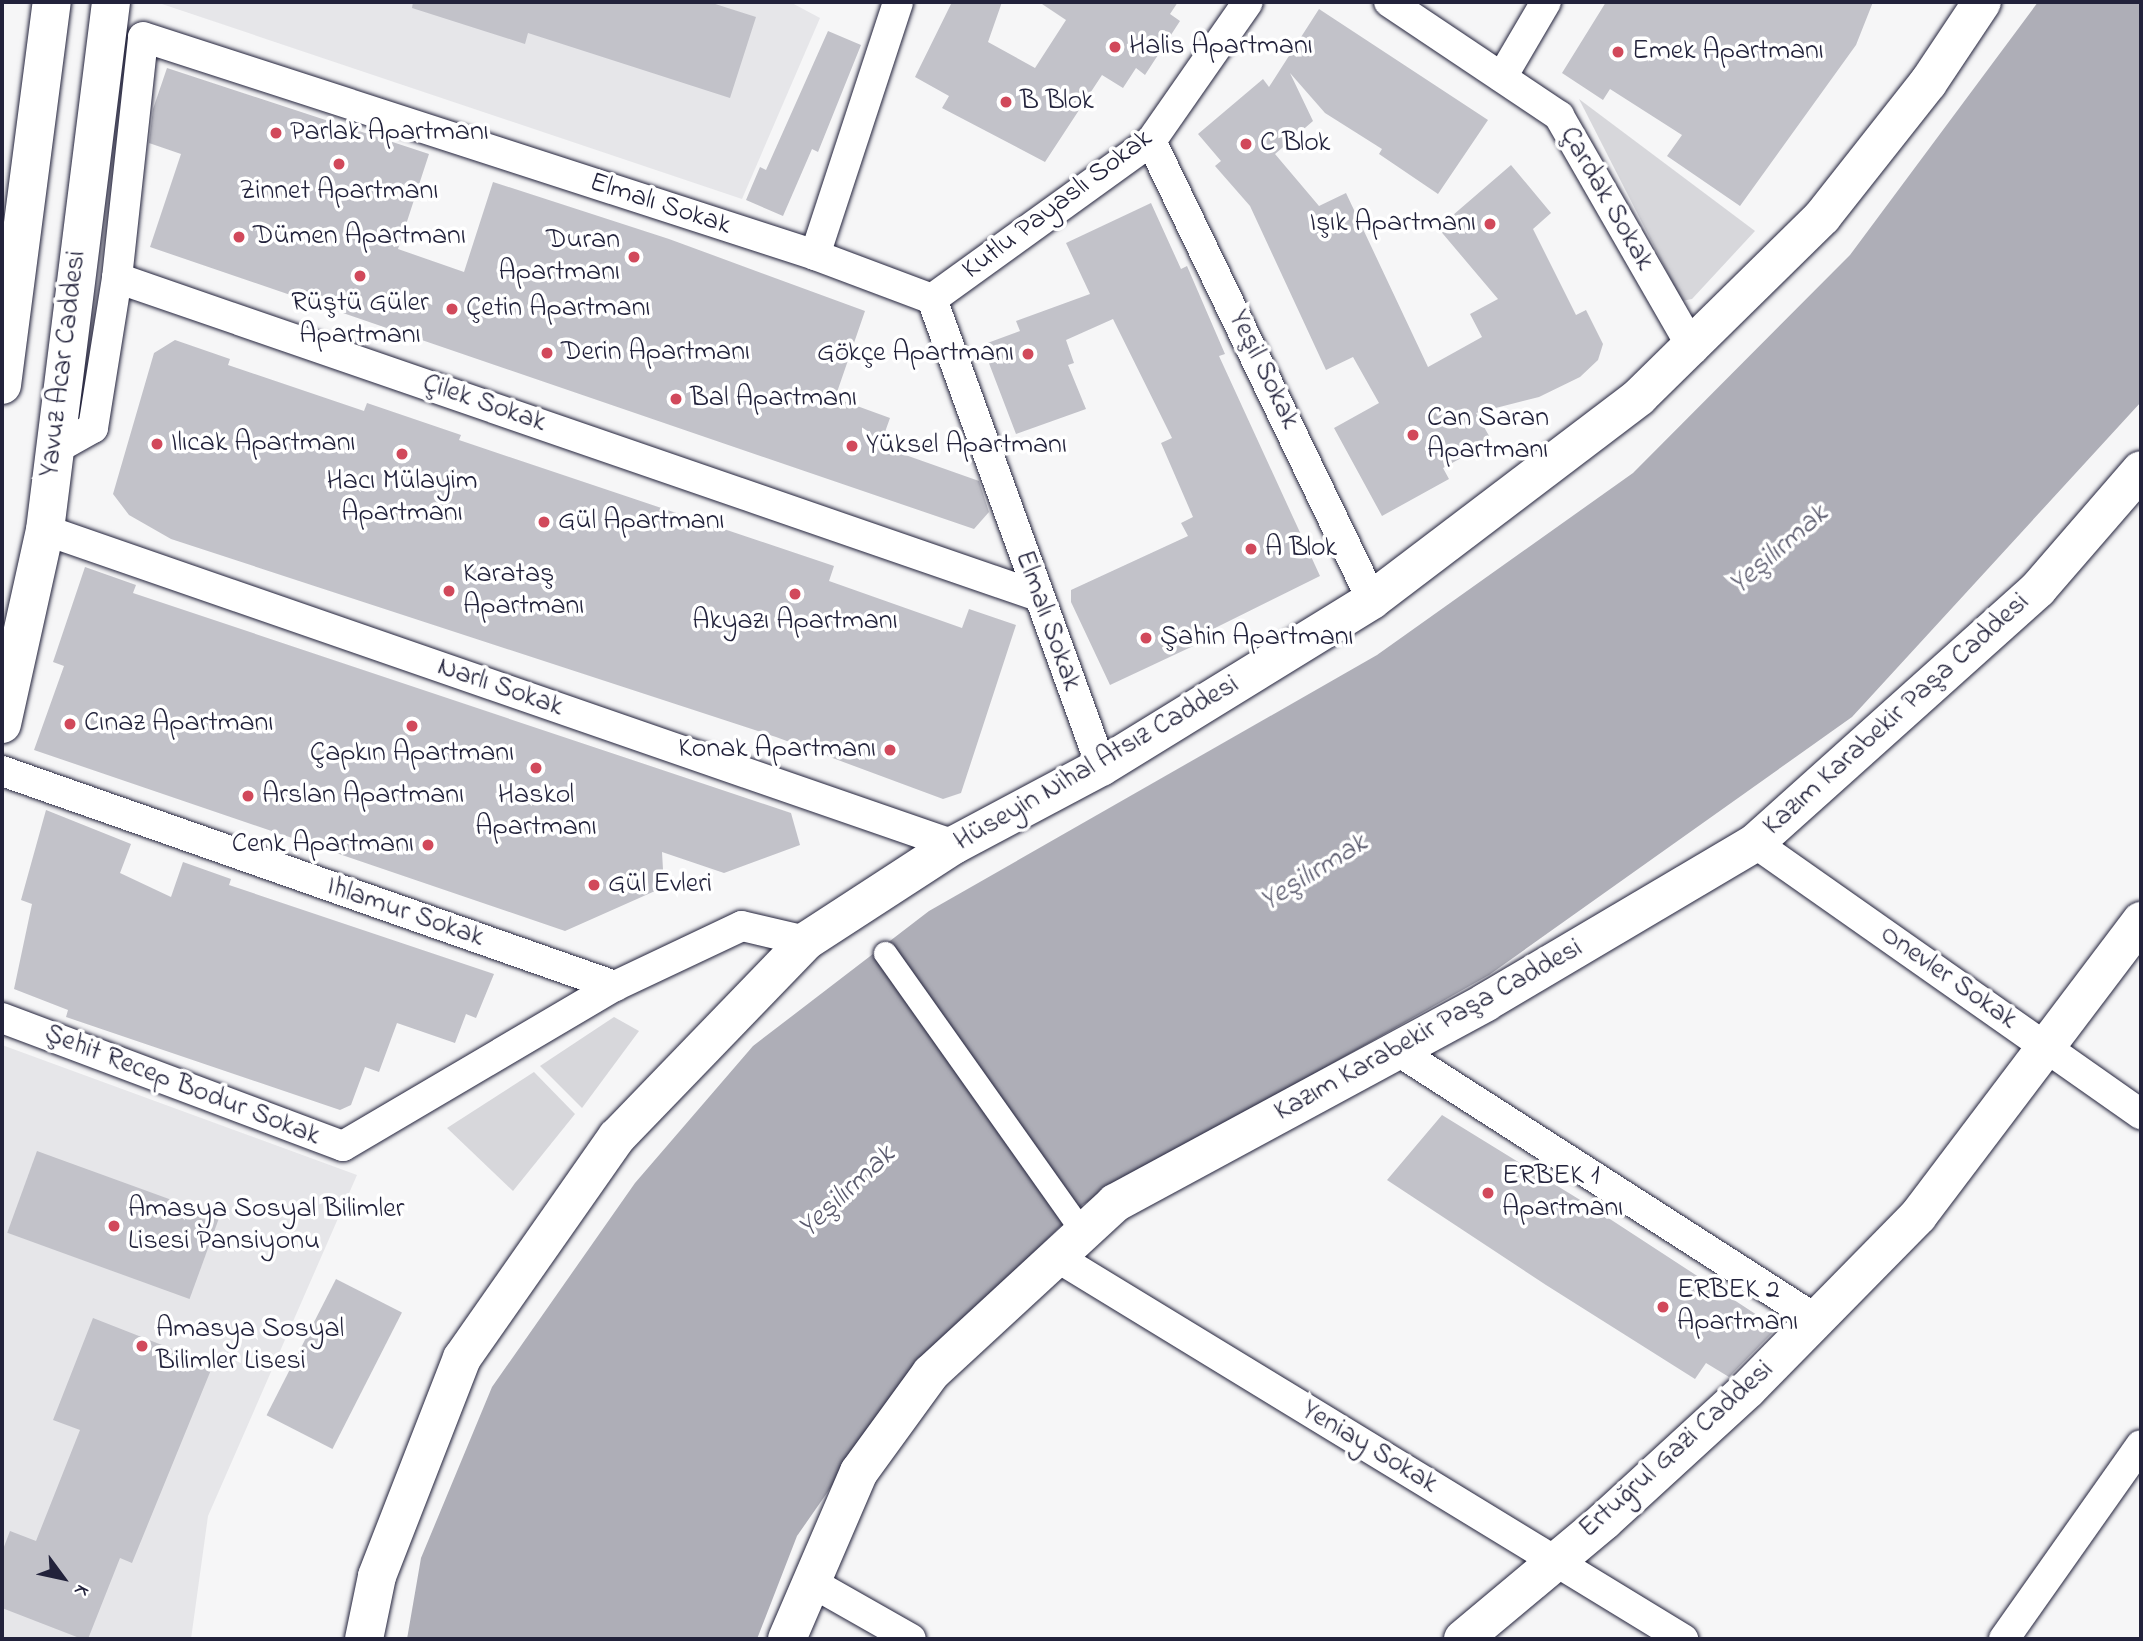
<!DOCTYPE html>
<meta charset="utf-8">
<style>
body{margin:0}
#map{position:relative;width:2143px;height:1641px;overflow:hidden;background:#f6f6f7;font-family:"Indie Flower",sans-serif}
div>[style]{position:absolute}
.built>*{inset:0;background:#e6e6e9}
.green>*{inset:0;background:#d7d7db}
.water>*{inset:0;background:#aeaeb7}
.building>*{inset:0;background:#c2c2c9;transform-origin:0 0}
.roads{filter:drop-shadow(0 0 2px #22223b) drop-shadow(0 0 2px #22223b)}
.pedestrian>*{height:23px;margin:-11.5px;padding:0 11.5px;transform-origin:11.5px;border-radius:11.5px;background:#fff}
.minor>*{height:30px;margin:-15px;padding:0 15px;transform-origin:15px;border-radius:15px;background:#fff}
.tertiary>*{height:38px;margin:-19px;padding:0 19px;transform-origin:19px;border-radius:19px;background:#fff}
.primary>*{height:38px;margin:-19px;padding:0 19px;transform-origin:19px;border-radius:19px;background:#fff}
.dots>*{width:19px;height:19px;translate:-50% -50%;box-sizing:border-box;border:4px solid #fff;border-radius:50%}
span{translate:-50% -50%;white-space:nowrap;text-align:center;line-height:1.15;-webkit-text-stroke:7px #fff;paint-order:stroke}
.poi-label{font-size:28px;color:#22223b}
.left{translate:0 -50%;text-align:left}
.right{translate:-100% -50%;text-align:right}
.street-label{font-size:28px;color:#22223b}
.water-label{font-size:30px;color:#5a5a6d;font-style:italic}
.frame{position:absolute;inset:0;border:4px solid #22223b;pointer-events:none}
.north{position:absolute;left:28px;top:1543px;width:70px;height:70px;-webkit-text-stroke:5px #fff;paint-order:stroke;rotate:123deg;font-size:19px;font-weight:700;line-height:28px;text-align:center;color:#22223b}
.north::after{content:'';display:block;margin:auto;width:24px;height:32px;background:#22223b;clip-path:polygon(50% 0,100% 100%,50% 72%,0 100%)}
</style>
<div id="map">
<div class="built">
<div style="clip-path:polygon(156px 2px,790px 2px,820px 18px,742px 199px)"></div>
<div style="clip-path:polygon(2px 1045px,357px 1175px,208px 1516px,191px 1639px,2px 1639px)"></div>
</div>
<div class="green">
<div style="clip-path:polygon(1579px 99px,1755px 231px,1692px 299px,1682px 301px)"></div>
<div style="clip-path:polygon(614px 1017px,639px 1031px,582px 1108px,540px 1066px)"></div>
<div style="clip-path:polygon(534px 1072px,575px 1114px,513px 1191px,447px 1128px)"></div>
</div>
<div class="water">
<div style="clip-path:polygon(2038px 2px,2141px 2px,2141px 402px,1852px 717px,1489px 975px,1082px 1205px,909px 1375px,797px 1536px,757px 1639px,407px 1639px,421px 1558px,492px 1387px,635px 1183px,753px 1046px,929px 911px,1377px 655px,1633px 473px,1850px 255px)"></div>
</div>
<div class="building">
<div style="clip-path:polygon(413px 2px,709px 2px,756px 17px,730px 98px,528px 33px,525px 44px,412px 8px)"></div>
<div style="clip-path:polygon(952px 2px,1002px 2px,988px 42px,1035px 68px,1066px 20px,1039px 2px,1178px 2px,1170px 14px,1180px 21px,1145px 75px,1136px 68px,1123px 88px,1102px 75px,1045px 162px,942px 108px,949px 96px,915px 77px)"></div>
<div style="clip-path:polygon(1606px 2px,1873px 2px,1856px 45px,1740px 206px,1667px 156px,1682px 135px,1610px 89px,1603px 100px,1562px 73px)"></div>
<div style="clip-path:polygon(1319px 9px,1488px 120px,1438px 194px,1379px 154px,1382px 149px,1325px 113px,1290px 73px,1313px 121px,1275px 154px,1319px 206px,1346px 193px,1428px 367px,1482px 337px,1470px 314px,1498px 299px,1438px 228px,1511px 165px,1551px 213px,1533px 229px,1576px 315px,1586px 310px,1603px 344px,1598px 360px,1580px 377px,1539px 397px,1476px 413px,1492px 441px,1443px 468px,1449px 479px,1382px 516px,1334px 428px,1379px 403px,1353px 357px,1326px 370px,1250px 206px,1215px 166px,1221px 161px,1198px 134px,1263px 79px,1269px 87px)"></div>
<div style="clip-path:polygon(828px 31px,861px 45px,818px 152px,812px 149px,783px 216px,746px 200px,760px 167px,766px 170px)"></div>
<div style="clip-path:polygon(167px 68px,429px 154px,398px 249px,464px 272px,493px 182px,669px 239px,865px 311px,835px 398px,890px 418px,880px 446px,979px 481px,989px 512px,974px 529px,150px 247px,181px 154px,149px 143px,153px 109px)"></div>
<div style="clip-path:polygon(1151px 203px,1181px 269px,1187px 266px,1225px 354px,1219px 356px,1320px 576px,1203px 634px,1206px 640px,1110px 685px,1071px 602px,1071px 590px,1188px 536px,1181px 523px,1193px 517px,1161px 443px,1172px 438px,1113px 319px,1066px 340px,1074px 363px,1068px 365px,1086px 409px,1016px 434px,982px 345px,1020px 331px,1016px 321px,1090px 294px,1066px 243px)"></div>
<div style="clip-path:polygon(175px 340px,230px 359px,228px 365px,364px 411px,367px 403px,461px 435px,459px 440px,834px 566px,829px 581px,962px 628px,969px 609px,1016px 625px,961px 793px,943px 799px,776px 737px,171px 539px,129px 515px,113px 494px,154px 353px)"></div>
<div style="clip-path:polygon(85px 567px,136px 585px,133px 593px,791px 813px,800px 845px,724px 873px,662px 852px,664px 887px,565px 931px,34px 750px,64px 666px,53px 662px)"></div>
<div style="clip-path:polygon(46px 810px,131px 844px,120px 873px,171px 897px,183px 862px,231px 879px,229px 885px,494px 974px,476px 1018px,466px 1014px,455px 1043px,397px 1023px,379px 1072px,365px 1067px,351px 1105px,340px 1110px,66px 1017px,68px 1010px,14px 989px,32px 904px,21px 900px)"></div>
<div style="clip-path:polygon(1442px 1115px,1590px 1206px,1777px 1328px,1729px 1377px,1706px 1363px,1695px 1379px,1546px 1285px,1387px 1180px)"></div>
<div style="left:37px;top:1151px;width:194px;height:87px;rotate:20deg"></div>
<div style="left:336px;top:1279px;width:74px;height:153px;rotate:27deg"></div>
<div style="clip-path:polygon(93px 1318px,213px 1365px,132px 1563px,120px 1558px,88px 1639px,82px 1639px,2px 1608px,2px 1552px,10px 1531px,36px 1541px,80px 1430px,53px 1420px)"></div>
</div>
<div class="roads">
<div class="pedestrian">
<div style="left:885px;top:953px;width:344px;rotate:54.7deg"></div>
</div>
<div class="minor">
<div style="left:1389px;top:2px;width:205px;rotate:33.8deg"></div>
<div style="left:1559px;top:116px;width:269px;rotate:60.1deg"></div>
<div style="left:1502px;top:77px;width:87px;rotate:-59.6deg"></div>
<div style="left:1151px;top:141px;width:509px;rotate:64.29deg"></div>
<div style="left:815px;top:255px;width:266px;rotate:-71.8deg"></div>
<div style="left:117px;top:278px;width:242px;rotate:-83.8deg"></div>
<div style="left:143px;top:37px;width:706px;rotate:17.97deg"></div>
<div style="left:815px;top:255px;width:125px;rotate:20.6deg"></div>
<div style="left:932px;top:299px;width:498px;rotate:70.1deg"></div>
<div style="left:932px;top:299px;width:270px;rotate:-35.8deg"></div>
<div style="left:1151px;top:141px;width:169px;rotate:-55.1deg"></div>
<div style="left:52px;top:451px;width:47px;rotate:-29.3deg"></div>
<div style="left:93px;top:428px;width:152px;rotate:-80.9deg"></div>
<div style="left:117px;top:278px;width:974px;rotate:19.05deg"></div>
<div style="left:45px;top:530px;width:962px;rotate:19.11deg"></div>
<div style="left:2px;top:771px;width:650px;rotate:19.33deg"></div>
<div style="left:615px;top:986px;width:140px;rotate:-25.3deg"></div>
<div style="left:742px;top:926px;width:66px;rotate:13.2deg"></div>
<div style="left:1755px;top:843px;width:472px;rotate:35.1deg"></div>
<div style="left:2px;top:1018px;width:364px;rotate:20.6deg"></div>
<div style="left:343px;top:1146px;width:316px;rotate:-30.5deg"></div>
<div style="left:1398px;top:1051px;width:498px;rotate:32.7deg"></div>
<div style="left:1055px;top:1256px;width:736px;rotate:31.38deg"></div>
<div style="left:809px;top:1581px;width:117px;rotate:29.6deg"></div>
<div style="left:2004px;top:1639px;width:237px;rotate:-54.8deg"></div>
</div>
<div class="tertiary">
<div style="left:364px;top:1639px;width:64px;rotate:-78.3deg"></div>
<div style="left:377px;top:1576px;width:234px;rotate:-68.7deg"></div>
<div style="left:462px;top:1358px;width:270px;rotate:-55deg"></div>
<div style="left:617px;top:1137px;width:272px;rotate:-46deg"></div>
<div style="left:806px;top:941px;width:176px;rotate:-33deg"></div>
<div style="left:954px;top:845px;width:166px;rotate:-28deg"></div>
<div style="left:1101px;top:767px;width:318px;rotate:-31.6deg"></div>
<div style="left:1372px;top:600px;width:335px;rotate:-37.2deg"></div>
<div style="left:1639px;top:397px;width:257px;rotate:-44.5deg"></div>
<div style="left:1822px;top:217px;width:171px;rotate:-51.7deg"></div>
<div style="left:1928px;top:83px;width:97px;rotate:-56.3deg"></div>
<div style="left:787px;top:1639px;width:182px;rotate:-66.7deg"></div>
<div style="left:859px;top:1472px;width:122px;rotate:-54deg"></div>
<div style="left:931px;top:1373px;width:251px;rotate:-42.7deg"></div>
<div style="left:1115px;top:1203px;width:422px;rotate:-28.4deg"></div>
<div style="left:1486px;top:1002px;width:312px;rotate:-30.6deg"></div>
<div style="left:1755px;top:843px;width:380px;rotate:-41.9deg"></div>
<div style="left:2038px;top:589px;width:157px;rotate:-49.1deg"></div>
<div style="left:1463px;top:1639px;width:184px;rotate:-39.9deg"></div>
<div style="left:1604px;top:1521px;width:195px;rotate:-42.5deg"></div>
<div style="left:1748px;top:1389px;width:243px;rotate:-45.5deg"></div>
<div style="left:1918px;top:1216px;width:370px;rotate:-52.9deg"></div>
</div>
<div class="primary">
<div style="left:2px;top:385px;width:386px;rotate:-82.6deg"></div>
<div style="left:2px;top:724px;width:199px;rotate:-77.5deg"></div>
<div style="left:45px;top:530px;width:532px;rotate:-82.87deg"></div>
</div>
</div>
<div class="dots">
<div style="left:1115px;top:47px;background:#d1495b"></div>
<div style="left:1618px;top:52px;background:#d1495b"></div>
<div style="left:1006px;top:102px;background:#d1495b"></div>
<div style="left:276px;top:133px;background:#d1495b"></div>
<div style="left:1246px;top:144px;background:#d1495b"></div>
<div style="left:339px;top:164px;background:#d1495b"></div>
<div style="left:1490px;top:224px;background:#d1495b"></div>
<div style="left:239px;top:237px;background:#d1495b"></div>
<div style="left:634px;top:257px;background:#d1495b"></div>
<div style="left:360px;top:276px;background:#d1495b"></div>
<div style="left:452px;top:309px;background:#d1495b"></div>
<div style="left:547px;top:353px;background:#d1495b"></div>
<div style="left:1028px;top:354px;background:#d1495b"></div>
<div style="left:676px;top:399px;background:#d1495b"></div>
<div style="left:1413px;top:435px;background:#d1495b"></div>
<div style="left:157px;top:444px;background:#d1495b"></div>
<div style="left:852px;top:446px;background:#d1495b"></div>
<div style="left:402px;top:454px;background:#d1495b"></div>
<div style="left:544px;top:522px;background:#d1495b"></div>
<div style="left:1251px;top:549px;background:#d1495b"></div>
<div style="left:449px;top:591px;background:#d1495b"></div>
<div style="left:795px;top:594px;background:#d1495b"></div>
<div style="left:1146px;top:638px;background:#d1495b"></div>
<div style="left:70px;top:724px;background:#d1495b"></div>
<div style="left:412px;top:726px;background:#d1495b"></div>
<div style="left:890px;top:750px;background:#d1495b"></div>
<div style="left:536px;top:768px;background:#d1495b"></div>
<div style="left:248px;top:796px;background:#d1495b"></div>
<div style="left:428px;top:845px;background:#d1495b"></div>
<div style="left:594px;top:885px;background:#d1495b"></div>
<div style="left:1488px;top:1193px;background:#d1495b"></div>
<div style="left:114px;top:1226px;background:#d1495b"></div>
<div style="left:1663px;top:1307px;background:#d1495b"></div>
<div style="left:142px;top:1346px;background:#d1495b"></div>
</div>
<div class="poi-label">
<span class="left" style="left:1129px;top:47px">Halis Apartmanı</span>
<span class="left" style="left:1632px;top:52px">Emek Apartmanı</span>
<span class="left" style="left:1020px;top:102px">B Blok</span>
<span class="left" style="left:290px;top:133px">Parlak Apartmanı</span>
<span class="left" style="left:1260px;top:144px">C Blok</span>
<span style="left:339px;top:192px">Zinnet Apartmanı</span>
<span class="right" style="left:1476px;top:224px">Işık Apartmanı</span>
<span class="left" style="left:253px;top:237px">Dümen Apartmanı</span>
<span class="right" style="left:620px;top:257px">Duran<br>Apartmanı</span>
<span style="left:360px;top:320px">Rüştü Güler<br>Apartmanı</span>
<span class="left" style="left:466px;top:309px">Çetin Apartmanı</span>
<span class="left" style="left:561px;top:353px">Derin Apartmanı</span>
<span class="right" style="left:1014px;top:354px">Gökçe Apartmanı</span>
<span class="left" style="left:690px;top:399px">Bal Apartmanı</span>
<span class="left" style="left:1427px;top:435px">Can Saran<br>Apartmanı</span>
<span class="left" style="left:171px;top:444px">Ilıcak Apartmanı</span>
<span class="left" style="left:866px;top:446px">Yüksel Apartmanı</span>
<span style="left:402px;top:498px">Hacı Mülayim<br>Apartmanı</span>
<span class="left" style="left:558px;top:522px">Gül Apartmanı</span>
<span class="left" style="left:1265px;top:549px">A Blok</span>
<span class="left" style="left:463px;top:591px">Karataş<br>Apartmanı</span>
<span style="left:795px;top:622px">Akyazı Apartmanı</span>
<span class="left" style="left:1160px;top:638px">Şahin Apartmanı</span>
<span class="left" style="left:84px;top:724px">Cınaz Apartmanı</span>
<span class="right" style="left:876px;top:750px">Konak Apartmanı</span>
<span style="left:412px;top:754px">Çapkın Apartmanı</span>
<span class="left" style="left:262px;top:796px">Arslan Apartmanı</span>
<span style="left:536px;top:812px">Haskol<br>Apartmanı</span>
<span class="right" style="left:414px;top:845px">Cenk Apartmanı</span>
<span class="left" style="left:608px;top:885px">Gül Evleri</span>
<span class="left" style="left:1502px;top:1193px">ERBEK 1<br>Apartmanı</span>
<span class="left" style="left:128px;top:1226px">Amasya Sosyal Bilimler<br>Lisesi Pansiyonu</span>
<span class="left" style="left:1677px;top:1307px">ERBEK 2<br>Apartmanı</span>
<span class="left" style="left:156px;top:1346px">Amasya Sosyal<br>Bilimler Lisesi</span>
</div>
<div class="street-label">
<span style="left:1606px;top:199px;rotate:60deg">Çardak Sokak</span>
<span style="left:660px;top:205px;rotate:18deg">Elmalı Sokak</span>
<span style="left:1058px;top:205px;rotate:-37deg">Kutlu Payaslı Sokak</span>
<span style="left:64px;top:364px;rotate:-83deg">Yavuz Acar Caddesi</span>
<span style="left:1263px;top:370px;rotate:64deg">Yeşil Sokak</span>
<span style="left:484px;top:404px;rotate:19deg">Çilek Sokak</span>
<span style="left:1047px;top:621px;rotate:70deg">Elmalı Sokak</span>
<span style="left:500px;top:688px;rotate:19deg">Narlı Sokak</span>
<span style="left:1897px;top:715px;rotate:-42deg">Kazım Karabekir Paşa Caddesi</span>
<span style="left:1097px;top:764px;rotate:-30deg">Hüseyin Nihal Atsız Caddesi</span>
<span style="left:405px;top:913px;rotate:19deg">Ihlamur Sokak</span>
<span style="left:1948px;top:978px;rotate:35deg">Onevler Sokak</span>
<span style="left:1429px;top:1031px;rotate:-29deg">Kazım Karabekir Paşa Caddesi</span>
<span style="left:182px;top:1086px;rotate:21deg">Şehit Recep Bodur Sokak</span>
<span style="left:1369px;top:1448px;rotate:31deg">Yeniay Sokak</span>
<span style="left:1677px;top:1450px;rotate:-42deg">Ertuğrul Gazi Caddesi</span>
</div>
<div class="water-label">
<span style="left:1779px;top:550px;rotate:-41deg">Yeşilırmak</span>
<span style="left:1314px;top:873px;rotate:-32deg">Yeşilırmak</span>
<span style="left:847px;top:1192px;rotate:-43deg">Yeşilırmak</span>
</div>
<div class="frame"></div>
<div class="north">K</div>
</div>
